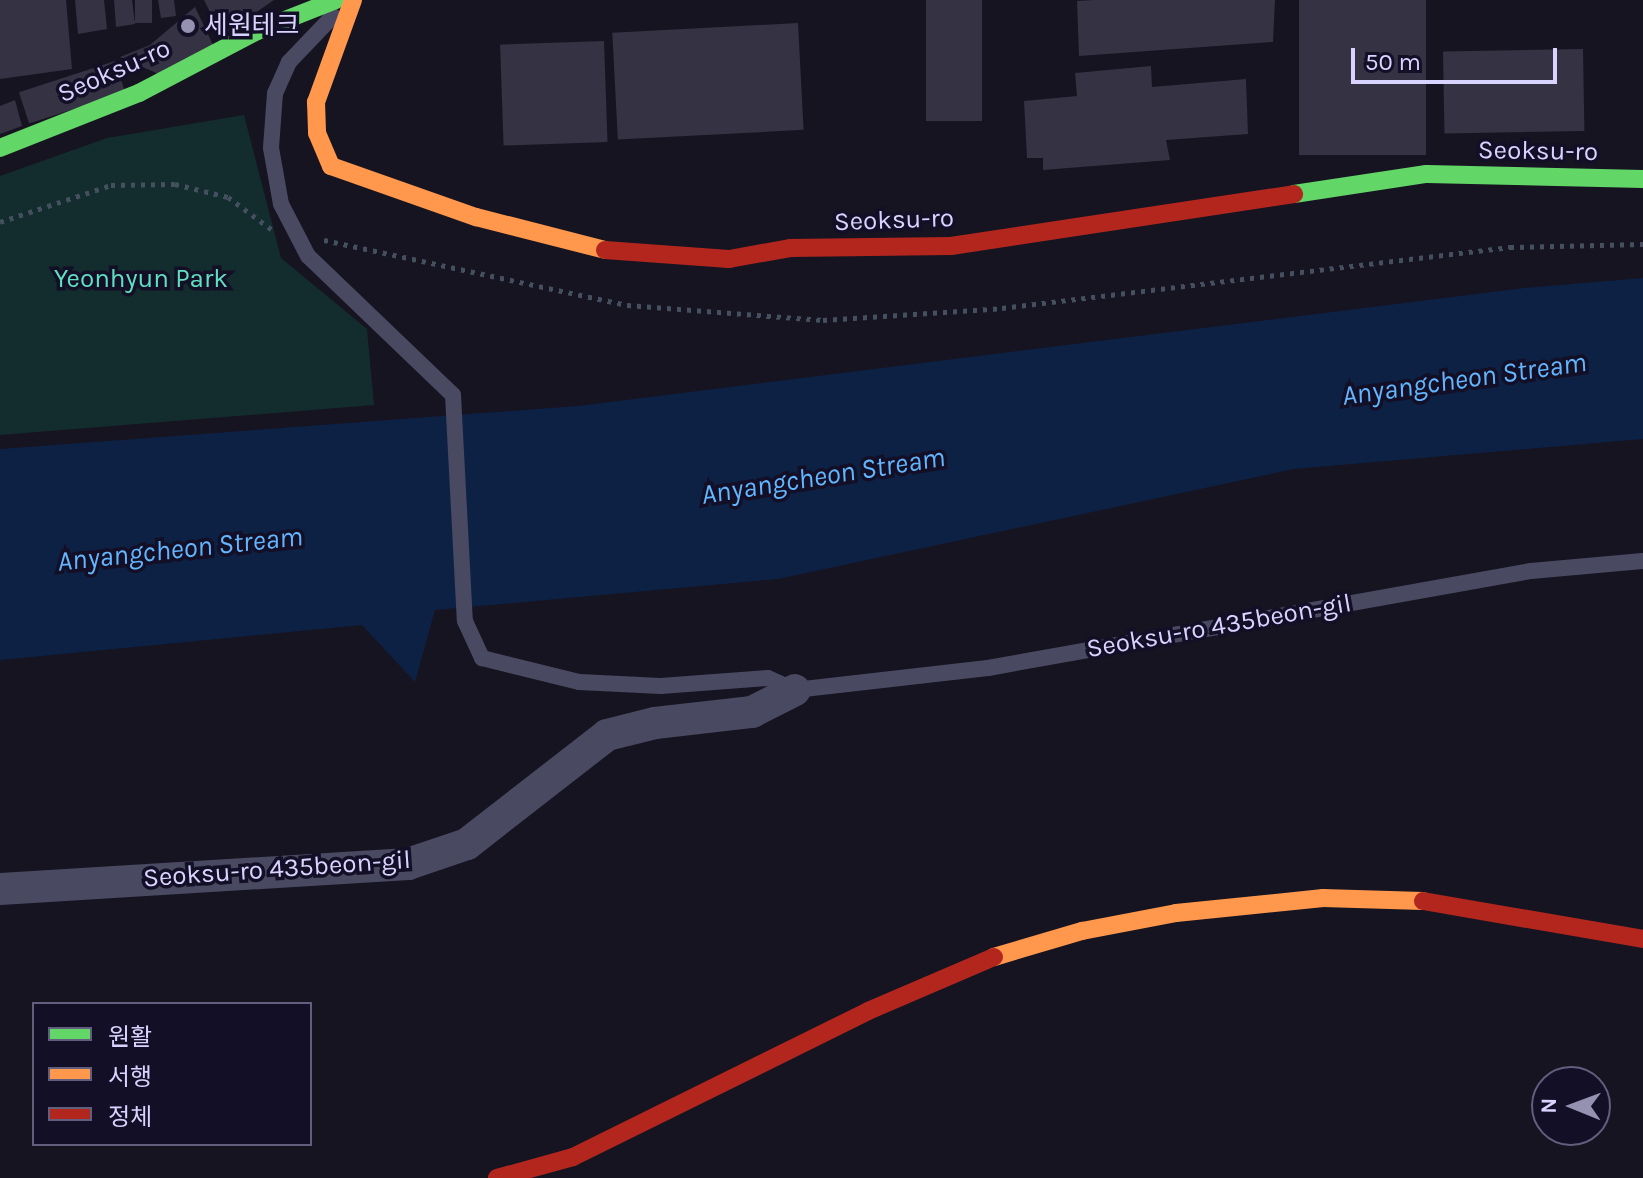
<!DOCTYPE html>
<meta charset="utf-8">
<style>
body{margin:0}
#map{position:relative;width:1643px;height:1178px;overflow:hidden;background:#161421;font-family:Karla,"Noto Sans KR",sans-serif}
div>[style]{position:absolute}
.green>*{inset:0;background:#132c2d}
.water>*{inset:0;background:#0d2144}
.building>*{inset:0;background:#343243;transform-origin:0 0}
.path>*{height:5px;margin-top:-2.5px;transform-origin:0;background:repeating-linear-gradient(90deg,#44505f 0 4px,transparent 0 10px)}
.lane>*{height:16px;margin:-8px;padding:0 8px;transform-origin:8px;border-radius:8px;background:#4a4962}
.street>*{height:32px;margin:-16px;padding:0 16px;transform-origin:16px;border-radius:16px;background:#4a4962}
.fast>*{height:18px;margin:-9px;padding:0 9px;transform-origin:9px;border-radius:9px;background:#63d668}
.slow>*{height:18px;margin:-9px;padding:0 9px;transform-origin:9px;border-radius:9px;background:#ff974d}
.jam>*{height:18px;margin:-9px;padding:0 9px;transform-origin:9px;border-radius:9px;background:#b3261e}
.dots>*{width:22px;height:22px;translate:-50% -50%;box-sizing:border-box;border:4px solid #130f26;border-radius:50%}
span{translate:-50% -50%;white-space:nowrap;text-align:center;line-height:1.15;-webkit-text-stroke:7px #130f26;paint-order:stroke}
.poi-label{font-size:26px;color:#d9d4ff}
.left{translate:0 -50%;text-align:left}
.street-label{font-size:26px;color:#d9d4ff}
.park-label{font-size:26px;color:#5fe0c0}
.water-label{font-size:28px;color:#62b6ff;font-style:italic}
.legend{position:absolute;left:32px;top:1002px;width:280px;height:144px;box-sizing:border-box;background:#130f26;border:2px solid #625e7d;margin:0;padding:10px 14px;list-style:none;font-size:24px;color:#d9d4ff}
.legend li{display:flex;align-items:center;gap:16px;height:40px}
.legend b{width:40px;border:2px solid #625e7d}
.north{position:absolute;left:1531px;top:1066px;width:80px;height:80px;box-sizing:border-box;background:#130f26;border:2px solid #625e7d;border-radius:50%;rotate:271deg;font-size:22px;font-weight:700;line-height:32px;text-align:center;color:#d9d4ff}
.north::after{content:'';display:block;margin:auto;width:28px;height:36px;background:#9591b1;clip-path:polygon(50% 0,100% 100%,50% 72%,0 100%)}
.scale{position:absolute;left:1351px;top:48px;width:206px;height:36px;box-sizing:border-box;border:4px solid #d9d4ff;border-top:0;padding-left:10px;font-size:24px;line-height:28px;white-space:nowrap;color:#d9d4ff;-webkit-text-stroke:6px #130f26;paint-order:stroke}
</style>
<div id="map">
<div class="green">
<div style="clip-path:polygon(244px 115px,281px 258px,367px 329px,374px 405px,0 435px,0 176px,107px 138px)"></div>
</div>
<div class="water">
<div style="clip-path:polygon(1643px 278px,1643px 439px,1294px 469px,778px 579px,435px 610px,415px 682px,362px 625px,0 660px,0 449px,578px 406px,1524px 288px)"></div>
</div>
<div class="building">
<div style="clip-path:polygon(0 0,66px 0,72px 69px,0 79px)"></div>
<div style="clip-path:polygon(75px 0,104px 0,107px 29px,78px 34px)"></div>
<div style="clip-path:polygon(114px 0,132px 0,135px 24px,116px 27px)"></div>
<div style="left:135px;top:0;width:17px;height:23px"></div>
<div style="clip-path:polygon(158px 0,174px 0,176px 16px,161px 18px)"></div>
<div style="clip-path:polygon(204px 0,274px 0,222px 36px)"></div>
<div style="left:926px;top:0;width:56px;height:121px"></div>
<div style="clip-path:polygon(1093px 0,1275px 0,1273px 42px,1079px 56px,1077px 1px)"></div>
<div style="left:1299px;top:0;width:127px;height:155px"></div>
<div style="clip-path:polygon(195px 7px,214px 47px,163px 76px,120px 57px,150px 45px)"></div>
<div style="left:798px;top:23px;width:107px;height:186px;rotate:87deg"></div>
<div style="left:604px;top:41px;width:101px;height:104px;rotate:88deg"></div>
<div style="left:1583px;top:49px;width:82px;height:140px;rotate:89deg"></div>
<div style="left:115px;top:61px;width:33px;height:101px;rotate:72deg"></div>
<div style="clip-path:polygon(1151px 66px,1152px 87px,1246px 79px,1248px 134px,1166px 140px,1170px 160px,1043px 170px,1043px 158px,1027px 158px,1024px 101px,1077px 96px,1075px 73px)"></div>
<div style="clip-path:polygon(15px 100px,22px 126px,0 134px,0 106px)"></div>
</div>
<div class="path">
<div style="left:0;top:222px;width:117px;rotate:-18.4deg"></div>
<div style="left:111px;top:185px;width:64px;rotate:-0.9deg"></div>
<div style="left:175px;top:184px;width:55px;rotate:13.8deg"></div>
<div style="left:228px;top:197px;width:54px;rotate:36.7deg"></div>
<div style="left:324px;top:240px;width:310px;rotate:12.1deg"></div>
<div style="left:627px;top:305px;width:197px;rotate:4.4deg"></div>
<div style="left:823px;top:320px;width:179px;rotate:-3.8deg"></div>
<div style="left:1002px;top:308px;width:512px;rotate:-6.85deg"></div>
<div style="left:1510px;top:247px;width:133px;rotate:-1.3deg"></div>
</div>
<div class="lane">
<div style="left:333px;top:16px;width:64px;rotate:133.7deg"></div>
<div style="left:289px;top:62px;width:34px;rotate:114deg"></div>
<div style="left:275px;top:93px;width:55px;rotate:94.2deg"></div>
<div style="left:271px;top:148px;width:57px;rotate:79.9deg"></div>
<div style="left:281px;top:204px;width:59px;rotate:62.6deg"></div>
<div style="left:308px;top:256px;width:201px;rotate:43.8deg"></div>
<div style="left:453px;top:395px;width:226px;rotate:87deg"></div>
<div style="left:465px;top:621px;width:41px;rotate:65.3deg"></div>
<div style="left:482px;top:658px;width:100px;rotate:13.9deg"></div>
<div style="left:579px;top:682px;width:82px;rotate:2.8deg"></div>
<div style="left:661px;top:686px;width:107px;rotate:-4.3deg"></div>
<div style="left:768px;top:678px;width:30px;rotate:24deg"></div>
<div style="left:795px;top:690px;width:194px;rotate:-6.5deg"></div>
<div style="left:988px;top:668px;width:552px;rotate:-10.13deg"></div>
<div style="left:1531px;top:571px;width:112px;rotate:-5.1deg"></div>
</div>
<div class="street">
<div style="left:0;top:889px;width:409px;rotate:-3.5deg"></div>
<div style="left:408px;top:864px;width:62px;rotate:-18.7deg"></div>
<div style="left:467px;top:844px;width:177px;rotate:-37.9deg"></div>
<div style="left:607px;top:735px;width:49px;rotate:-14deg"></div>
<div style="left:655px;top:723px;width:98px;rotate:-6.5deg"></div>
<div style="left:752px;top:712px;width:48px;rotate:-27.1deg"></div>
</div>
<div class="fast">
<div style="left:0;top:148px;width:149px;rotate:-21.6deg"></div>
<div style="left:139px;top:93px;width:133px;rotate:-27.7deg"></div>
<div style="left:257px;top:31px;width:85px;rotate:-21.4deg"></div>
<div style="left:1294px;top:194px;width:134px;rotate:-8.6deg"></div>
<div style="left:1427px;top:174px;width:216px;rotate:1.3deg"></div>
</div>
<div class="slow">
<div style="left:353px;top:0;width:109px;rotate:109.9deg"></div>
<div style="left:316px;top:102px;width:31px;rotate:88deg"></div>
<div style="left:317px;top:133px;width:36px;rotate:67deg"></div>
<div style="left:331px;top:166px;width:154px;rotate:19.4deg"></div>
<div style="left:476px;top:217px;width:133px;rotate:14.3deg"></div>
<div style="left:994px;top:957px;width:92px;rotate:-16.5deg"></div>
<div style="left:1082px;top:931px;width:96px;rotate:-10.8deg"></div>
<div style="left:1176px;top:913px;width:148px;rotate:-5.8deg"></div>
<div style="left:1323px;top:898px;width:100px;rotate:1.7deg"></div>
</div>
<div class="jam">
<div style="left:605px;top:250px;width:124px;rotate:4.2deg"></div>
<div style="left:729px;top:259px;width:62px;rotate:-10.2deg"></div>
<div style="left:790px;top:248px;width:161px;rotate:-0.7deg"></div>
<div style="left:951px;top:246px;width:347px;rotate:-8.6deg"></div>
<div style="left:1423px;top:901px;width:223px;rotate:9.8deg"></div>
<div style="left:497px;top:1178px;width:79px;rotate:-15.4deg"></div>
<div style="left:573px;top:1157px;width:329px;rotate:-26.3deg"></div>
<div style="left:868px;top:1011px;width:137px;rotate:-23.2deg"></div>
</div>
<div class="dots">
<div style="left:188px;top:26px;background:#9591b1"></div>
</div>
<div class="poi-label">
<span class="left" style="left:204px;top:26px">세원테크</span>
</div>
<div class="street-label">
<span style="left:114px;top:71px;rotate:-24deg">Seoksu-ro</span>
<span style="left:1538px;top:151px;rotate:1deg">Seoksu-ro</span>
<span style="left:894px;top:220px;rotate:-2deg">Seoksu-ro</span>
<span style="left:1219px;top:626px;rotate:-10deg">Seoksu-ro 435beon-gil</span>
<span style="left:277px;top:869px;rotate:-4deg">Seoksu-ro 435beon-gil</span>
</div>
<div class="park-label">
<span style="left:141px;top:279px">Yeonhyun Park</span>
</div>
<div class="water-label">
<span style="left:1464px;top:379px;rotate:-8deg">Anyangcheon Stream</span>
<span style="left:823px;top:476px;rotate:-9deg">Anyangcheon Stream</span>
<span style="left:180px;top:549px;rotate:-6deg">Anyangcheon Stream</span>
</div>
<ul class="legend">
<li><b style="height:10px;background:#63d668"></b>원활</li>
<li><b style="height:10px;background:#ff974d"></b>서행</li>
<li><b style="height:10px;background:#b3261e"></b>정체</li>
</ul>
<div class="north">N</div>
<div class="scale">50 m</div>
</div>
